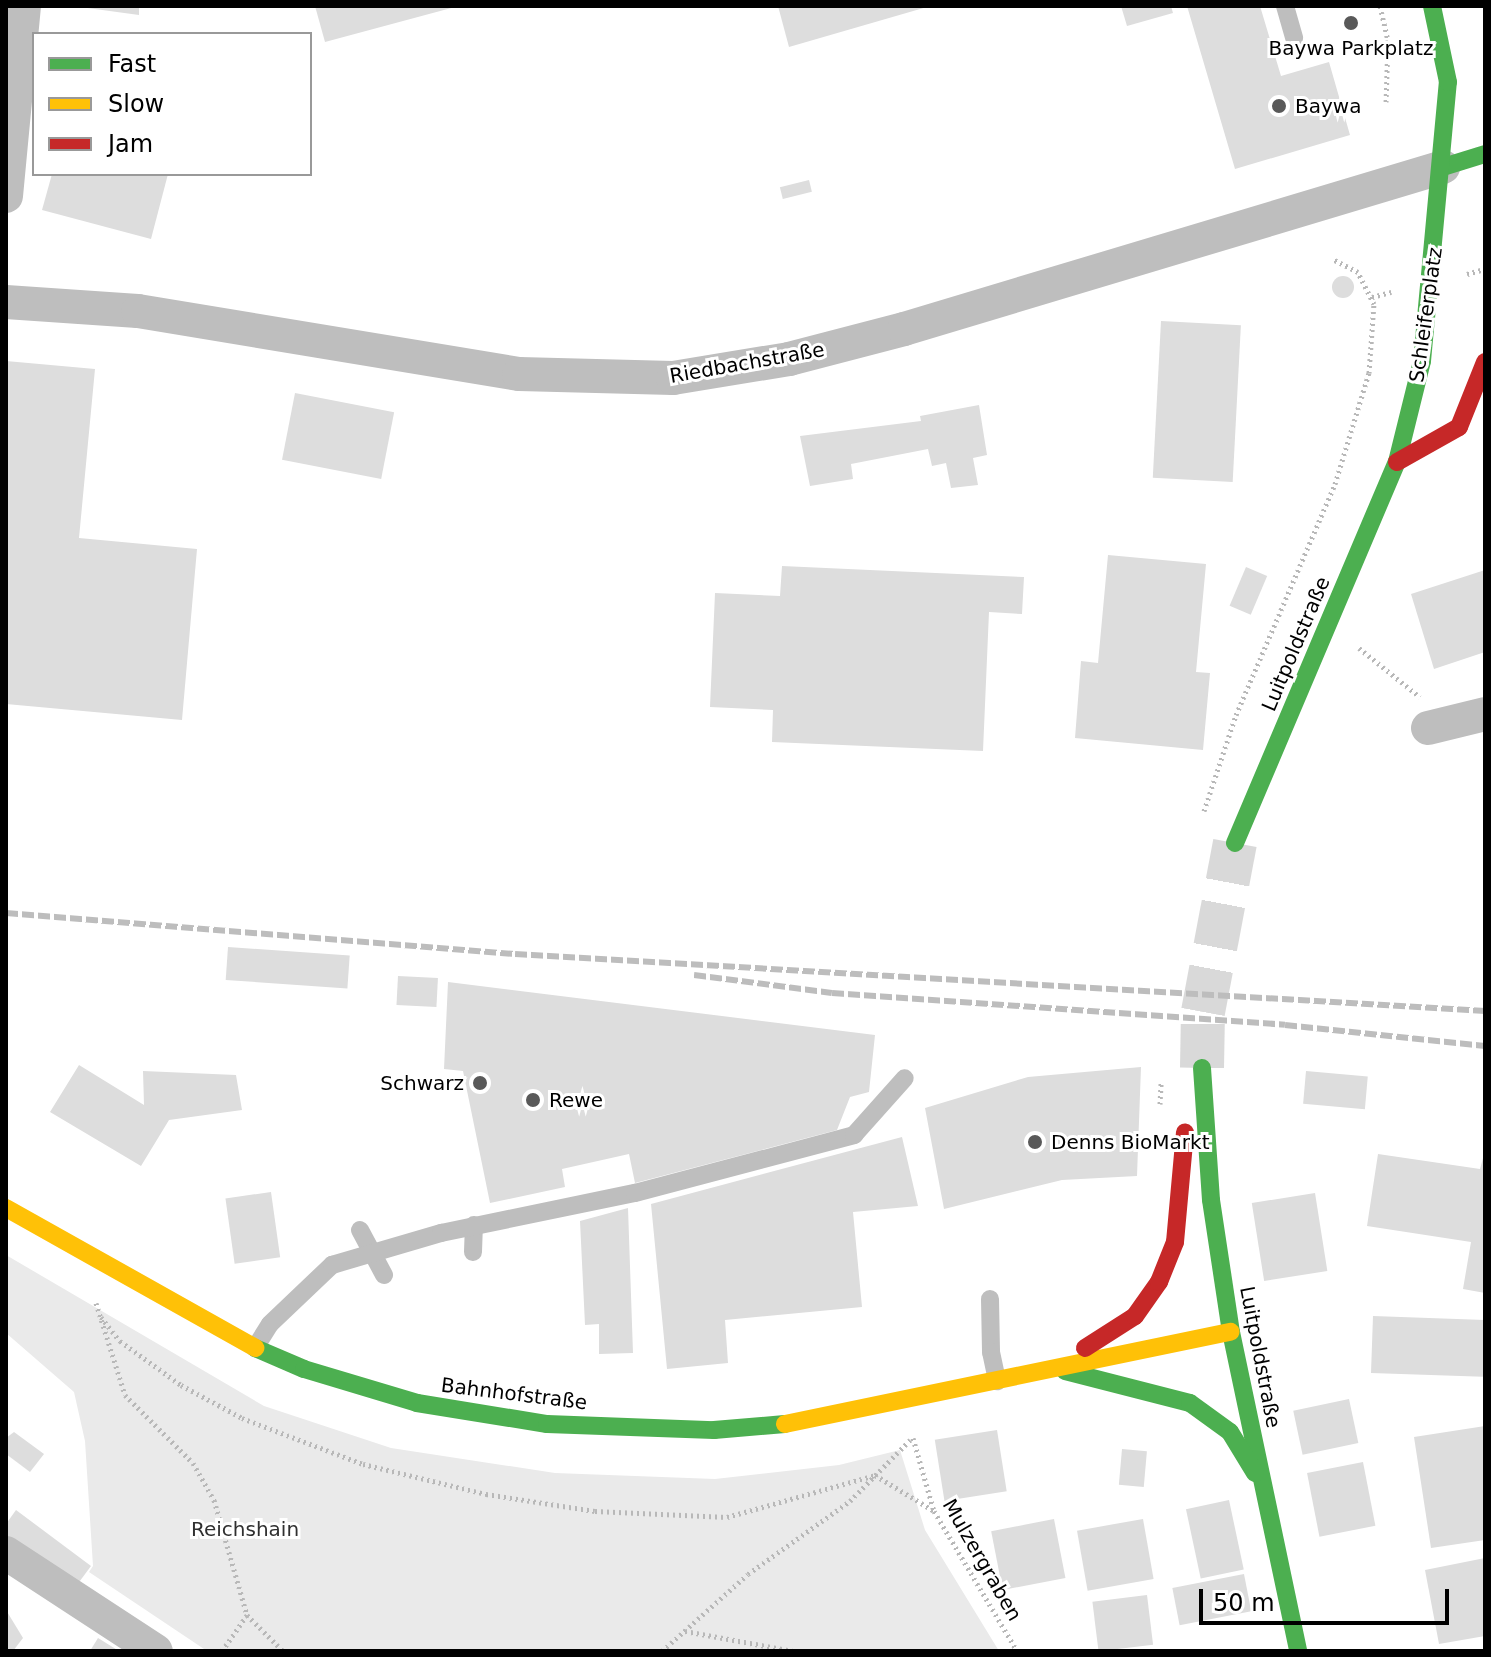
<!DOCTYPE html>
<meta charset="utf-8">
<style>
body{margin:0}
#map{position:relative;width:1491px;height:1657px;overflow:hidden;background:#fff;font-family:"DejaVu Sans",sans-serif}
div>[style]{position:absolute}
.green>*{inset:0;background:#eaeaea}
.building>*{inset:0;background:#ddd;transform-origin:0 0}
.round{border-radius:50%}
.secondary-tunnel>*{height:44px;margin-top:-22px;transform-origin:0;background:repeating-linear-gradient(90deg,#d9d9d9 0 44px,transparent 0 66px)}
.path>*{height:5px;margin-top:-2.5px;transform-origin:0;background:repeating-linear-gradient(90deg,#b8b8b8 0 2px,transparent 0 6px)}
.lane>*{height:18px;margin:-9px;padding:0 9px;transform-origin:9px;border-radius:9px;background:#bebebe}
.street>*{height:34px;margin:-17px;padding:0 17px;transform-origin:17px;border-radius:17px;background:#bebebe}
.fast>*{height:18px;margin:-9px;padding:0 9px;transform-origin:9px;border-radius:9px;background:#4caf50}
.slow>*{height:18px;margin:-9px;padding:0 9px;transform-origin:9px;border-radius:9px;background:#ffc107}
.jam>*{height:18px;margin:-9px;padding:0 9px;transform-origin:9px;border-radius:9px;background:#c62828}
.rail>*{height:6px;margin-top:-3px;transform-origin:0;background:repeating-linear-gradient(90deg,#bdbdbd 0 12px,transparent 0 16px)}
.dots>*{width:22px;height:22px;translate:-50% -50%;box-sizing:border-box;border:4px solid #fff;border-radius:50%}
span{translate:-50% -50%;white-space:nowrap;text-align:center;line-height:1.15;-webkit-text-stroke:6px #fff;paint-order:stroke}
.poi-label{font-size:20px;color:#000}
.left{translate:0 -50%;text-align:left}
.right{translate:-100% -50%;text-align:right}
.street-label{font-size:20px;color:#000}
.park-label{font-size:20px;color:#303030}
.frame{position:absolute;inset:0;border:8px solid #000;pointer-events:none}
.legend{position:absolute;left:32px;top:32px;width:280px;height:144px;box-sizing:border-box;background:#fff;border:2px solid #999;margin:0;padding:10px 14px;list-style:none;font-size:24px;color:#000}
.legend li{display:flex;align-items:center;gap:16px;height:40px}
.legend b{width:40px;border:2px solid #999}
.scale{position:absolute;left:1199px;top:1589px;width:250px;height:36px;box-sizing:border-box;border:4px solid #000;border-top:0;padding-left:10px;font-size:24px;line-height:28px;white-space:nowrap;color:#000;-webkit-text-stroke:6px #fff;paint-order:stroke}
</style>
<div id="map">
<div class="green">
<div style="clip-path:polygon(6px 1255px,264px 1406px,391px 1448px,555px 1473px,715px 1479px,839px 1465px,900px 1450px,925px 1530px,999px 1651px,207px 1651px,89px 1572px,93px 1566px,85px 1441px,74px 1392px,6px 1333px)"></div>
</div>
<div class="building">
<div style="clip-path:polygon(73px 6px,139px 6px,139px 15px)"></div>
<div style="clip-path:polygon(315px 6px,455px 6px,455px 7px,325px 42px)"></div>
<div style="clip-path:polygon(778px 6px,927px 6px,927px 7px,789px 47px)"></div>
<div style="clip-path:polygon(1121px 6px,1171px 6px,1173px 13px,1127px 26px)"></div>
<div style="clip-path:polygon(1187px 6px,1260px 6px,1281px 76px,1329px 62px,1350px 135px,1235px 169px)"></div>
<div style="clip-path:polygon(52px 174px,168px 174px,151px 239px,42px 210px)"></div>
<div style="left:809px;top:180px;width:12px;height:30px;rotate:76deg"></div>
<div class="round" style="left:1332px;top:276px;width:22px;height:22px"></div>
<div style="left:1161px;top:321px;width:80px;height:157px;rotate:3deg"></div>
<div style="clip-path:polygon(6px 361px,95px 369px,79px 538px,197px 549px,182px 720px,6px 704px)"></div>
<div style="left:295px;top:393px;width:101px;height:68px;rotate:11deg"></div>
<div style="clip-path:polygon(979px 405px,987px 455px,973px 458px,978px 485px,951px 488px,946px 463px,932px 466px,928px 449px,851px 464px,853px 479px,810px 486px,800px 436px,921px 421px,920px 416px)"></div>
<div style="clip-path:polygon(1108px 555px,1206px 564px,1196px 672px,1210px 673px,1203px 750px,1075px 738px,1081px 661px,1098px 663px)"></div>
<div style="clip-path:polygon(782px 566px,1024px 577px,1022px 614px,989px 612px,983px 751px,772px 742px,773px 710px,710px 707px,715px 593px,780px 596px)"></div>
<div style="left:1246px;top:567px;width:23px;height:42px;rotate:23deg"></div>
<div style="clip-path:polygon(1485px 570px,1485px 652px,1434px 669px,1411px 594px)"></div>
<div style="left:228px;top:947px;width:122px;height:33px;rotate:4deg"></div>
<div style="left:398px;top:976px;width:40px;height:29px;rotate:3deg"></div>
<div style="clip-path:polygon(448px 982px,875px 1035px,869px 1092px,850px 1097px,837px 1130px,635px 1183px,629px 1154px,562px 1169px,565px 1187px,490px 1203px,463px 1071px,444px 1069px)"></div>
<div style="clip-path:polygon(79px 1065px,144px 1105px,143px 1071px,236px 1075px,242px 1110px,169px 1120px,141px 1166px,50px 1112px)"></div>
<div style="clip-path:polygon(1141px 1067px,1137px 1176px,1062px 1180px,944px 1209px,925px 1108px,1028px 1077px)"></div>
<div style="left:1306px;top:1071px;width:62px;height:33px;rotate:5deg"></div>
<div style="clip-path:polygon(902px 1137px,918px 1206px,853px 1212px,862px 1307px,725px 1320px,728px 1363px,667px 1369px,651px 1204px)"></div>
<div style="clip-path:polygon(1485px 1151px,1485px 1293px,1463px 1289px,1471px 1242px,1367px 1226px,1378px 1154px,1480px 1169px)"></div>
<div style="left:271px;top:1192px;width:66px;height:46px;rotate:82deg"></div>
<div style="left:1315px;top:1193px;width:79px;height:64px;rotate:81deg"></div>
<div style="clip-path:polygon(628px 1208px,633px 1353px,599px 1354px,599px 1324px,585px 1325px,580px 1221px)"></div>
<div style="left:1373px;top:1316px;width:112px;height:57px;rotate:2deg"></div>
<div style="left:1349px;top:1399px;width:45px;height:57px;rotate:78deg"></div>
<div style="clip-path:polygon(1485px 1426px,1485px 1540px,1431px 1548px,1414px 1437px)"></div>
<div style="left:997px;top:1430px;width:62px;height:63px;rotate:81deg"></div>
<div style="clip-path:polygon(14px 1432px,44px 1454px,30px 1472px,6px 1454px,6px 1438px)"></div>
<div style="left:1122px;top:1449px;width:25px;height:36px;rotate:5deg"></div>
<div style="left:1363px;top:1462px;width:65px;height:57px;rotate:79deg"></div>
<div style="left:1229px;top:1500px;width:71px;height:44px;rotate:78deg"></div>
<div style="clip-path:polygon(16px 1510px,91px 1566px,74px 1589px,6px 1536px,6px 1524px)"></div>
<div style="left:1054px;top:1519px;width:60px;height:64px;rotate:79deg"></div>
<div style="left:1143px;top:1519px;width:61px;height:67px;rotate:80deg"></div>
<div style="clip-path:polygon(1485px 1558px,1485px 1636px,1439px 1644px,1425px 1570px)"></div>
<div style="left:1244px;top:1574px;width:38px;height:73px;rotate:79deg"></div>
<div style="left:1147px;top:1595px;width:50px;height:55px;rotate:83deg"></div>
<div style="clip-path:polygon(6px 1610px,23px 1638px,13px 1651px,6px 1651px)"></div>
<div style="clip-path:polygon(98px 1638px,119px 1651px,90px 1651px)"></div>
</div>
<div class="secondary-tunnel">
<div style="left:1202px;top:1068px;width:56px;rotate:-89deg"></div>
<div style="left:1203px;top:1012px;width:172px;rotate:-79.3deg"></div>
</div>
<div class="path">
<div style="left:1380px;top:6px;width:35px;rotate:77deg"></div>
<div style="left:1388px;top:40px;width:62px;rotate:91.8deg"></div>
<div style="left:1467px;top:274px;width:19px;rotate:-16deg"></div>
<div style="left:1372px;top:297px;width:20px;rotate:-15deg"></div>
<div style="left:1359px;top:648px;width:78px;rotate:38.8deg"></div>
<div style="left:1204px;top:811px;width:101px;rotate:-71.6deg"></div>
<div style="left:1236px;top:715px;width:251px;rotate:-66.8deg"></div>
<div style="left:1335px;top:484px;width:116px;rotate:-73deg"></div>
<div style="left:1369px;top:373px;width:69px;rotate:-85.9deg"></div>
<div style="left:1374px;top:304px;width:36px;rotate:-117deg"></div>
<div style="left:1358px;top:272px;width:29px;rotate:-153deg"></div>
<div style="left:1160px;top:1104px;width:22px;rotate:-87deg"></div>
<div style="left:96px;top:1303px;width:96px;rotate:72.5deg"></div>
<div style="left:125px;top:1395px;width:96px;rotate:45deg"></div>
<div style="left:193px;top:1463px;width:43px;rotate:60.4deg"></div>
<div style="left:214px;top:1500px;width:120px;rotate:74deg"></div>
<div style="left:247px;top:1615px;width:51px;rotate:45deg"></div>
<div style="left:101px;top:1317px;width:31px;rotate:52deg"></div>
<div style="left:120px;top:1341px;width:75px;rotate:35.8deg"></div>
<div style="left:181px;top:1385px;width:69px;rotate:28.4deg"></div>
<div style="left:242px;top:1418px;width:129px;rotate:20.8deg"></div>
<div style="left:363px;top:1464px;width:127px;rotate:13.7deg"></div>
<div style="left:486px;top:1494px;width:110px;rotate:8.9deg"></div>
<div style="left:595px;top:1511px;width:132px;rotate:2.6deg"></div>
<div style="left:727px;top:1517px;width:154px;rotate:-15.8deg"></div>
<div style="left:875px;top:1475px;width:69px;rotate:31.4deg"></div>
<div style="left:913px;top:1438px;width:76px;rotate:74deg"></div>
<div style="left:934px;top:1511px;width:163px;rotate:59.3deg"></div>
<div style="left:685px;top:1631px;width:110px;rotate:10.5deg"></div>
<div style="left:222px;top:1651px;width:44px;rotate:-55.2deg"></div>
<div style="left:662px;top:1651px;width:115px;rotate:-41.8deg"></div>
<div style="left:748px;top:1574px;width:125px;rotate:-35.6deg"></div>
<div style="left:850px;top:1501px;width:86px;rotate:-45.5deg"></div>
</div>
<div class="lane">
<div style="left:1285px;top:6px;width:33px;rotate:74deg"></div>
<div style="left:360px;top:1230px;width:51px;rotate:61.9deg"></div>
<div style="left:473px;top:1252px;width:27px;rotate:-88deg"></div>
<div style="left:990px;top:1299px;width:53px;rotate:88.9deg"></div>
<div style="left:991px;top:1352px;width:30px;rotate:78deg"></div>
<div style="left:255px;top:1348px;width:28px;rotate:-58deg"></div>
<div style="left:270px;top:1324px;width:86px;rotate:-43.6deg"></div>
<div style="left:332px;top:1265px;width:114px;rotate:-16.4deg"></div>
<div style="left:441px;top:1233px;width:198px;rotate:-11.7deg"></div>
<div style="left:635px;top:1193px;width:227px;rotate:-14.8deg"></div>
<div style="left:854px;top:1135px;width:76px;rotate:-48.2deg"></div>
</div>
<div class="street">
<div style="left:6px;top:196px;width:191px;rotate:-84.6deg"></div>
<div style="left:6px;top:302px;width:132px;rotate:3.9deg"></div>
<div style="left:138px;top:311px;width:386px;rotate:9.4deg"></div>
<div style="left:519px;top:374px;width:154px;rotate:1.5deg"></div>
<div style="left:673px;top:378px;width:118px;rotate:-9.3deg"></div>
<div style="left:789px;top:359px;width:119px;rotate:-14.6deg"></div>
<div style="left:904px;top:329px;width:563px;rotate:-16.73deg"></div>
<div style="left:1428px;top:728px;width:59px;rotate:-13.8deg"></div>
<div style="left:6px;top:1553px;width:179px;rotate:33.2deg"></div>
</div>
<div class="fast">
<div style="left:1443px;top:167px;width:44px;rotate:-17.2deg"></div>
<div style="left:1235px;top:843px;width:414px;rotate:-67deg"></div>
<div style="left:1397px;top:462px;width:104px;rotate:-76.1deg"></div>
<div style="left:1422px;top:361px;width:280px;rotate:-84.7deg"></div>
<div style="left:1448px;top:82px;width:78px;rotate:-101.9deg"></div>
<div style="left:1202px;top:1068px;width:132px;rotate:86.1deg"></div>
<div style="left:1211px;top:1200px;width:134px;rotate:81.4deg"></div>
<div style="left:1231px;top:1332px;width:326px;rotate:78.1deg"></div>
<div style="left:255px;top:1348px;width:53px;rotate:23.2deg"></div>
<div style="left:304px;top:1369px;width:118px;rotate:16.7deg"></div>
<div style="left:417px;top:1403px;width:132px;rotate:9.2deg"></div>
<div style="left:547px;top:1424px;width:167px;rotate:2.1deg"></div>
<div style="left:714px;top:1430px;width:71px;rotate:-4.8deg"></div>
<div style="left:1065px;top:1371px;width:129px;rotate:14.4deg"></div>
<div style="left:1190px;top:1403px;width:49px;rotate:35.9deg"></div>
<div style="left:1230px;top:1432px;width:48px;rotate:58.6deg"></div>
</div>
<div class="slow">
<div style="left:6px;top:1208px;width:286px;rotate:29.3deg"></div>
<div style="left:785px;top:1424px;width:455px;rotate:-11.7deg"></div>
</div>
<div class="jam">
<div style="left:1397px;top:462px;width:71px;rotate:-29.4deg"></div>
<div style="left:1459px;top:427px;width:70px;rotate:-68.2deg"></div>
<div style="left:1085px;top:1348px;width:59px;rotate:-32.6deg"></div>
<div style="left:1135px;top:1316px;width:42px;rotate:-54.8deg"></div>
<div style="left:1159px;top:1282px;width:43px;rotate:-68.2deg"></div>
<div style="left:1175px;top:1242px;width:110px;rotate:-84.8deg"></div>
</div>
<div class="rail">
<div style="left:6px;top:913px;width:511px;rotate:4.61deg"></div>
<div style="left:515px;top:954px;width:972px;rotate:3.36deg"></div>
<div style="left:694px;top:975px;width:139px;rotate:7.4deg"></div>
<div style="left:832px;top:993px;width:454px;rotate:4deg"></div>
<div style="left:1285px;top:1025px;width:201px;rotate:6deg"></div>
</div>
<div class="dots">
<div style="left:1351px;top:23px;background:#595959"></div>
<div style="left:1279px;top:106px;background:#595959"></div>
<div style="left:480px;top:1083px;background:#595959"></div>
<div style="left:533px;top:1100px;background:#595959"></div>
<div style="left:1035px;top:1142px;background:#595959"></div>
</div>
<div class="poi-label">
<span style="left:1351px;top:48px">Baywa Parkplatz</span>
<span class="left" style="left:1295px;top:106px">Baywa</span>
<span class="right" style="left:464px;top:1083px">Schwarz</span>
<span class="left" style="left:549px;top:1100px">Rewe</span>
<span class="left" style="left:1051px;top:1142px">Denns BioMarkt</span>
</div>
<div class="street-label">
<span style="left:1426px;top:315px;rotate:-82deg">Schleiferplatz</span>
<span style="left:747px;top:363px;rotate:-10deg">Riedbachstraße</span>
<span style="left:1296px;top:644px;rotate:-67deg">Luitpoldstraße</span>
<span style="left:1260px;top:1357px;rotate:79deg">Luitpoldstraße</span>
<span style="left:514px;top:1394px;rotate:7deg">Bahnhofstraße</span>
<span style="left:982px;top:1560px;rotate:60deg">Mulzergraben</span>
</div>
<div class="park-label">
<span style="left:245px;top:1529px">Reichshain</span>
</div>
<div class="frame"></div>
<ul class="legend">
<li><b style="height:10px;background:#4caf50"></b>Fast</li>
<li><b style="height:10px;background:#ffc107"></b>Slow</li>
<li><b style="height:10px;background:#c62828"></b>Jam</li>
</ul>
<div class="scale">50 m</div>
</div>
